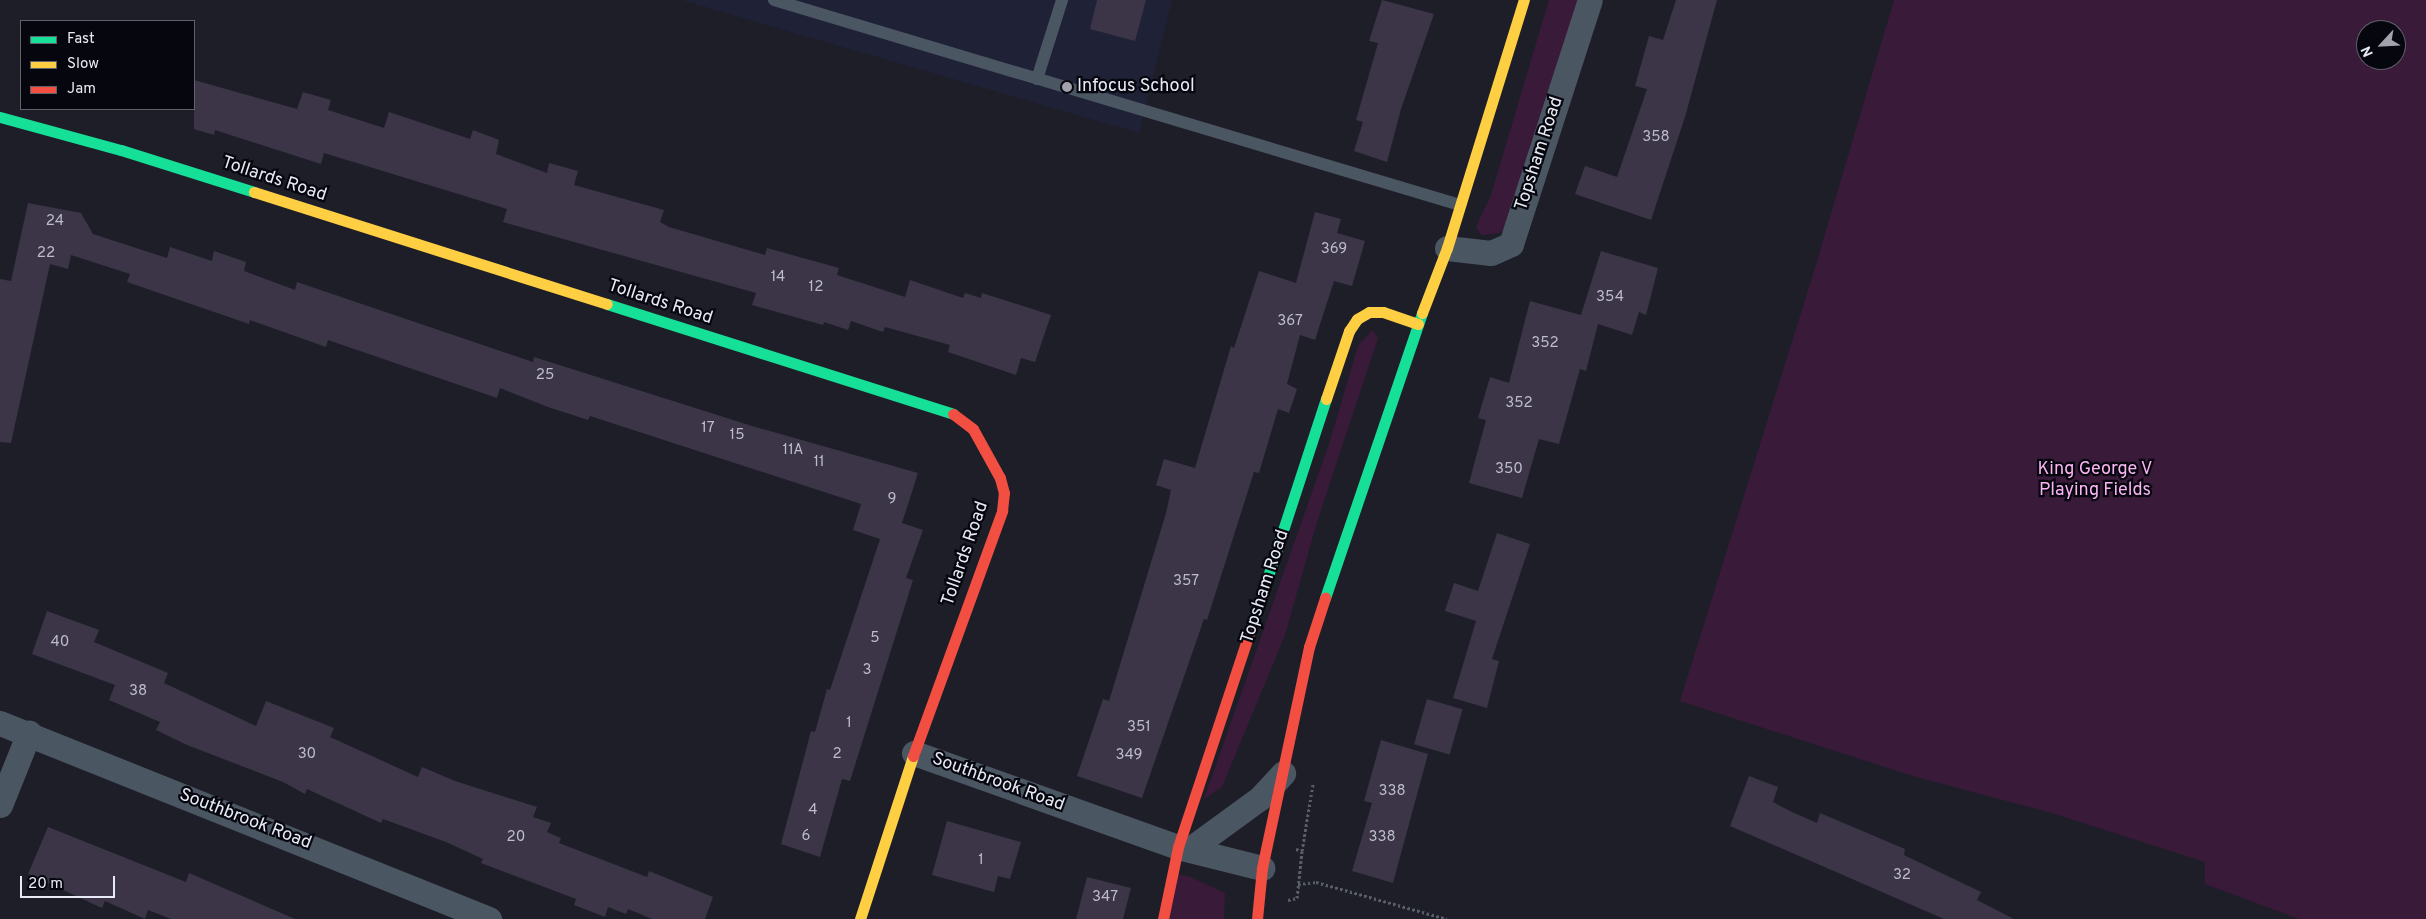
<!DOCTYPE html>
<style>
body{margin:0}
#map{position:relative;width:2426px;height:919px;overflow:hidden;background:#1e1e29;font-family:Overpass,sans-serif}
div>[style]{position:absolute}
.built>*{inset:0;background:#1f2137}
.green>*{inset:0;background:#391a39}
.building>*{inset:0;background:#3b3547;transform-origin:0 0}
.path>*{height:3px;margin-top:-1.5px;transform-origin:0;background:repeating-linear-gradient(90deg,#595f6a 0 2.5px,transparent 0 5px)}
.lane>*{height:12px;margin:-6px;padding:0 6px;transform-origin:6px;border-radius:6px;background:#4b5663}
.street>*{height:25px;margin:-12.5px;padding:0 12.5px;transform-origin:12.5px;border-radius:12.5px;background:#4b5663}
.fast>*{height:11px;margin:-5.5px;padding:0 5.5px;transform-origin:5.5px;border-radius:5.5px;background:#16e098}
.slow>*{height:11px;margin:-5.5px;padding:0 5.5px;transform-origin:5.5px;border-radius:5.5px;background:#ffcf43}
.jam>*{height:11px;margin:-5.5px;padding:0 5.5px;transform-origin:5.5px;border-radius:5.5px;background:#f24e42}
.dots>*{width:14px;height:14px;translate:-50% -50%;box-sizing:border-box;border:2px solid #06070e;border-radius:50%}
span{translate:-50% -50%;white-space:nowrap;text-align:center;line-height:1.15;-webkit-text-stroke:4.5px #06070e;paint-order:stroke}
.number-label{font-size:15px;color:#bcbcca}
.number-label span{-webkit-text-stroke-width:0}
.poi-label{font-size:18px;color:#e7e9f5}
.left{translate:0 -50%;text-align:left}
.street-label{font-size:18px;color:#e7e9f5}
.park-label{font-size:18px;color:#fab3f3}
.legend{position:absolute;left:20px;top:20px;width:175px;height:90px;box-sizing:border-box;background:#06070e;border:1px solid #60616a;margin:0;padding:6px 9px;list-style:none;font-size:15px;color:#e7e9f5}
.legend li{display:flex;align-items:center;gap:10px;height:25px}
.legend b{width:25px;border:1px solid #60616a}
.north{position:absolute;left:2356px;top:20px;width:50px;height:50px;box-sizing:border-box;background:#06070e;border:1px solid #60616a;border-radius:50%;rotate:245deg;font-size:14px;font-weight:700;line-height:20px;text-align:center;color:#e7e9f5}
.north::after{content:'';display:block;margin:auto;width:18px;height:22px;background:#a1a2ae;clip-path:polygon(50% 0,100% 100%,50% 72%,0 100%)}
.scale{position:absolute;left:20px;top:876px;width:95px;height:22px;box-sizing:border-box;border:2px solid #e7e9f5;border-top:0;padding-left:6px;font-size:15px;line-height:18px;white-space:nowrap;color:#e7e9f5;-webkit-text-stroke:4px #06070e;paint-order:stroke}
</style>
<div id="map">
<div class="built">
<div style="clip-path:polygon(681px 0,1172px 0,1139px 133px)"></div>
</div>
<div class="green">
<div style="clip-path:polygon(1549px 0,1579px 0,1507px 223px,1501px 233px,1481px 235px,1476px 227px,1491px 195px)"></div>
<div style="clip-path:polygon(evenodd,1894px 0,2426px 0,2426px 919px,2299px 919px,2205px 884px,2205px 862px,2052px 813px,1913px 776px,1680px 701px,1815px 268px,1894px 0,2366px 30px,2396px 30px,2396px 60px,2366px 60px,2366px 30px)"></div>
<div style="clip-path:polygon(1372px 330px,1378px 338px,1317px 522px,1285px 635px,1222px 787px,1204px 799px,1329px 444px,1358px 346px)"></div>
<div style="clip-path:polygon(1173px 874px,1188px 876px,1225px 893px,1224px 919px,1164px 919px)"></div>
</div>
<div class="building">
<div style="clip-path:polygon(1097px 0,1146px 0,1135px 41px,1090px 29px)"></div>
<div style="clip-path:polygon(1382px 0,1434px 14px,1401px 109px,1387px 162px,1354px 151px,1363px 122px,1356px 120px,1378px 43px,1369px 41px)"></div>
<div style="clip-path:polygon(1676px 0,1717px 0,1685px 117px,1651px 220px,1575px 194px,1585px 166px,1617px 177px,1647px 89px,1635px 86px,1649px 36px,1663px 40px)"></div>
<div style="clip-path:polygon(194px 80px,297px 109px,303px 92px,331px 100px,328px 110px,384px 128px,389px 112px,470px 139px,473px 130px,499px 140px,496px 154px,547px 173px,549px 163px,578px 171px,574px 185px,664px 210px,660px 222px,669px 227px,765px 255px,767px 248px,839px 268px,837px 275px,905px 297px,910px 280px,963px 298px,965px 293px,981px 298px,982px 293px,1051px 315px,1035px 362px,1021px 358px,1016px 375px,948px 352px,950px 345px,885px 327px,883px 332px,851px 321px,848px 330px,824px 322px,823px 325px,752px 305px,756px 293px,503px 222px,507px 209px,455px 193px,324px 153px,321px 164px,215px 130px,214px 135px,194px 129px)"></div>
<div style="clip-path:polygon(28px 203px,81px 213px,93px 234px,167px 258px,170px 247px,212px 261px,214px 251px,246px 262px,244px 271px,295px 290px,297px 282px,533px 362px,534px 357px,752px 426px,918px 473px,902px 523px,923px 530px,906px 578px,913px 580px,850px 781px,842px 779px,820px 857px,781px 844px,811px 731px,815px 732px,827px 689px,830px 690px,880px 539px,853px 530px,861px 504px,590px 416px,588px 420px,548px 407px,500px 388px,497px 398px,328px 340px,326px 347px,250px 320px,249px 324px,127px 282px,130px 274px,71px 255px,68px 269px,50px 264px,11px 443px,0 442px,0 279px,11px 281px)"></div>
<div style="clip-path:polygon(1315px 212px,1341px 219px,1337px 233px,1365px 241px,1352px 286px,1334px 281px,1315px 340px,1300px 335px,1287px 384px,1297px 389px,1289px 413px,1278px 409px,1259px 473px,1254px 472px,1207px 620px,1204px 619px,1142px 798px,1077px 776px,1103px 699px,1109px 701px,1166px 513px,1171px 490px,1156px 485px,1164px 459px,1195px 468px,1231px 346px,1234px 348px,1259px 271px,1296px 283px)"></div>
<div style="clip-path:polygon(1601px 251px,1658px 268px,1646px 315px,1639px 312px,1632px 335px,1598px 324px,1586px 371px,1580px 369px,1559px 444px,1539px 439px,1522px 498px,1469px 483px,1486px 420px,1478px 418px,1490px 377px,1509px 383px,1530px 301px,1581px 315px)"></div>
<div style="clip-path:polygon(1497px 533px,1530px 544px,1492px 659px,1499px 661px,1487px 708px,1453px 698px,1476px 621px,1445px 611px,1454px 583px,1478px 591px)"></div>
<div style="clip-path:polygon(47px 611px,99px 630px,94px 642px,168px 673px,164px 683px,256px 726px,266px 701px,334px 728px,330px 737px,418px 777px,422px 767px,455px 781px,537px 807px,533px 817px,551px 823px,547px 832px,561px 838px,559px 843px,647px 877px,649px 871px,713px 897px,705px 919px,652px 919px,628px 909px,626px 914px,608px 907px,605px 917px,574px 905px,576px 899px,481px 863px,483px 859px,446px 842px,383px 819px,381px 823px,307px 789px,305px 794px,283px 782px,187px 745px,156px 730px,160px 722px,109px 700px,115px 685px,32px 654px)"></div>
<div style="left:1427px;top:699px;width:37px;height:47px;rotate:16deg"></div>
<div style="clip-path:polygon(1381px 740px,1428px 754px,1393px 883px,1352px 871px,1372px 803px,1364px 801px)"></div>
<div style="clip-path:polygon(1749px 776px,1778px 787px,1773px 802px,1792px 812px,1817px 823px,1820px 813px,1905px 849px,1904px 855px,1981px 892px,1977px 900px,2014px 919px,1944px 919px,1730px 826px)"></div>
<div style="clip-path:polygon(947px 821px,1021px 842px,1010px 879px,998px 876px,994px 892px,932px 875px)"></div>
<div style="clip-path:polygon(48px 827px,186px 882px,189px 873px,295px 919px,171px 919px,148px 910px,145px 919px,105px 901px,102px 908px,28px 874px)"></div>
<div style="clip-path:polygon(1087px 877px,1131px 888px,1123px 919px,1076px 919px)"></div>
</div>
<div class="path">
<div style="left:1296px;top:849px;width:6px;rotate:18deg"></div>
<div style="left:1302px;top:851px;width:68px;rotate:-80.7deg"></div>
<div style="left:1298px;top:884px;width:18px;rotate:-6deg"></div>
<div style="left:1316px;top:882px;width:136px;rotate:15.8deg"></div>
<div style="left:1288px;top:900px;width:9px;rotate:-13deg"></div>
<div style="left:1297px;top:898px;width:47px;rotate:-83.9deg"></div>
</div>
<div class="lane">
<div style="left:774px;top:0;width:716px;rotate:16.64deg"></div>
<div style="left:1037px;top:79px;width:83px;rotate:-72.4deg"></div>
</div>
<div class="street">
<div style="left:1447px;top:248px;width:44px;rotate:6.5deg"></div>
<div style="left:1491px;top:253px;width:22px;rotate:-24deg"></div>
<div style="left:1511px;top:244px;width:256px;rotate:-72.1deg"></div>
<div style="left:0;top:723px;width:527px;rotate:21.84deg"></div>
<div style="left:914px;top:753px;width:280px;rotate:19.6deg"></div>
<div style="left:1178px;top:847px;width:87px;rotate:14deg"></div>
<div style="left:0;top:805px;width:78px;rotate:-68.1deg"></div>
<div style="left:1190px;top:849px;width:87px;rotate:-36.1deg"></div>
<div style="left:1260px;top:798px;width:34px;rotate:-47deg"></div>
</div>
<div class="fast">
<div style="left:0;top:117px;width:125px;rotate:15.3deg"></div>
<div style="left:121px;top:150px;width:139px;rotate:17.5deg"></div>
<div style="left:607px;top:304px;width:363px;rotate:17.6deg"></div>
<div style="left:1325px;top:598px;width:301px;rotate:-71.2deg"></div>
<div style="left:1252px;top:625px;width:238px;rotate:-71.9deg"></div>
</div>
<div class="slow">
<div style="left:254px;top:192px;width:370px;rotate:17.6deg"></div>
<div style="left:1422px;top:313px;width:70px;rotate:-69deg"></div>
<div style="left:1447px;top:248px;width:260px;rotate:-72.8deg"></div>
<div style="left:1326px;top:399px;width:72px;rotate:-71.3deg"></div>
<div style="left:1349px;top:331px;width:14px;rotate:-56deg"></div>
<div style="left:1357px;top:319px;width:14px;rotate:-30deg"></div>
<div style="left:1369px;top:312px;width:14px"></div>
<div style="left:1383px;top:312px;width:37px;rotate:19deg"></div>
<div style="left:860px;top:919px;width:171px;rotate:-72deg"></div>
</div>
<div class="jam">
<div style="left:913px;top:756px;width:261px;rotate:-70deg"></div>
<div style="left:1002px;top:511px;width:18px;rotate:-84deg"></div>
<div style="left:1004px;top:493px;width:16px;rotate:-105deg"></div>
<div style="left:1000px;top:478px;width:56px;rotate:-118.9deg"></div>
<div style="left:973px;top:429px;width:25px;rotate:-143deg"></div>
<div style="left:1163px;top:919px;width:74px;rotate:-78.2deg"></div>
<div style="left:1178px;top:847px;width:234px;rotate:-71.6deg"></div>
<div style="left:1257px;top:919px;width:51px;rotate:-84.4deg"></div>
<div style="left:1262px;top:868px;width:226px;rotate:-78deg"></div>
<div style="left:1309px;top:647px;width:52px;rotate:-71.9deg"></div>
</div>
<div class="dots">
<div style="left:1067px;top:87px;background:#a1a2ae"></div>
</div>
<div class="number-label">
<span style="left:1656px;top:138px">358</span>
<span style="left:55px;top:222px">24</span>
<span style="left:1334px;top:250px">369</span>
<span style="left:46px;top:254px">22</span>
<span style="left:778px;top:278px">14</span>
<span style="left:816px;top:288px">12</span>
<span style="left:1610px;top:298px">354</span>
<span style="left:1290px;top:322px">367</span>
<span style="left:1545px;top:344px">352</span>
<span style="left:545px;top:376px">25</span>
<span style="left:1519px;top:404px">352</span>
<span style="left:708px;top:429px">17</span>
<span style="left:737px;top:436px">15</span>
<span style="left:793px;top:451px">11A</span>
<span style="left:819px;top:463px">11</span>
<span style="left:1509px;top:470px">350</span>
<span style="left:892px;top:500px">9</span>
<span style="left:1186px;top:582px">357</span>
<span style="left:875px;top:639px">5</span>
<span style="left:60px;top:643px">40</span>
<span style="left:867px;top:671px">3</span>
<span style="left:138px;top:692px">38</span>
<span style="left:849px;top:724px">1</span>
<span style="left:1139px;top:728px">351</span>
<span style="left:307px;top:755px">30</span>
<span style="left:837px;top:755px">2</span>
<span style="left:1129px;top:756px">349</span>
<span style="left:1392px;top:792px">338</span>
<span style="left:813px;top:811px">4</span>
<span style="left:806px;top:837px">6</span>
<span style="left:516px;top:838px">20</span>
<span style="left:1382px;top:838px">338</span>
<span style="left:981px;top:861px">1</span>
<span style="left:1902px;top:876px">32</span>
<span style="left:1105px;top:898px">347</span>
</div>
<div class="poi-label">
<span class="left" style="left:1077px;top:87px">Infocus School</span>
</div>
<div class="street-label">
<span style="left:1540px;top:154px;rotate:-72deg">Topsham Road</span>
<span style="left:274px;top:180px;rotate:18deg">Tollards Road</span>
<span style="left:660px;top:303px;rotate:18deg">Tollards Road</span>
<span style="left:966px;top:554px;rotate:-71deg">Tollards Road</span>
<span style="left:1266px;top:587px;rotate:-72deg">Topsham Road</span>
<span style="left:998px;top:783px;rotate:20deg">Southbrook Road</span>
<span style="left:245px;top:820px;rotate:21deg">Southbrook Road</span>
</div>
<div class="park-label">
<span style="left:2095px;top:481px">King George V<br>Playing Fields</span>
</div>
<ul class="legend">
<li><b style="height:6px;background:#16e098"></b>Fast</li>
<li><b style="height:6px;background:#ffcf43"></b>Slow</li>
<li><b style="height:6px;background:#f24e42"></b>Jam</li>
</ul>
<div class="north">N</div>
<div class="scale">20 m</div>
</div>
